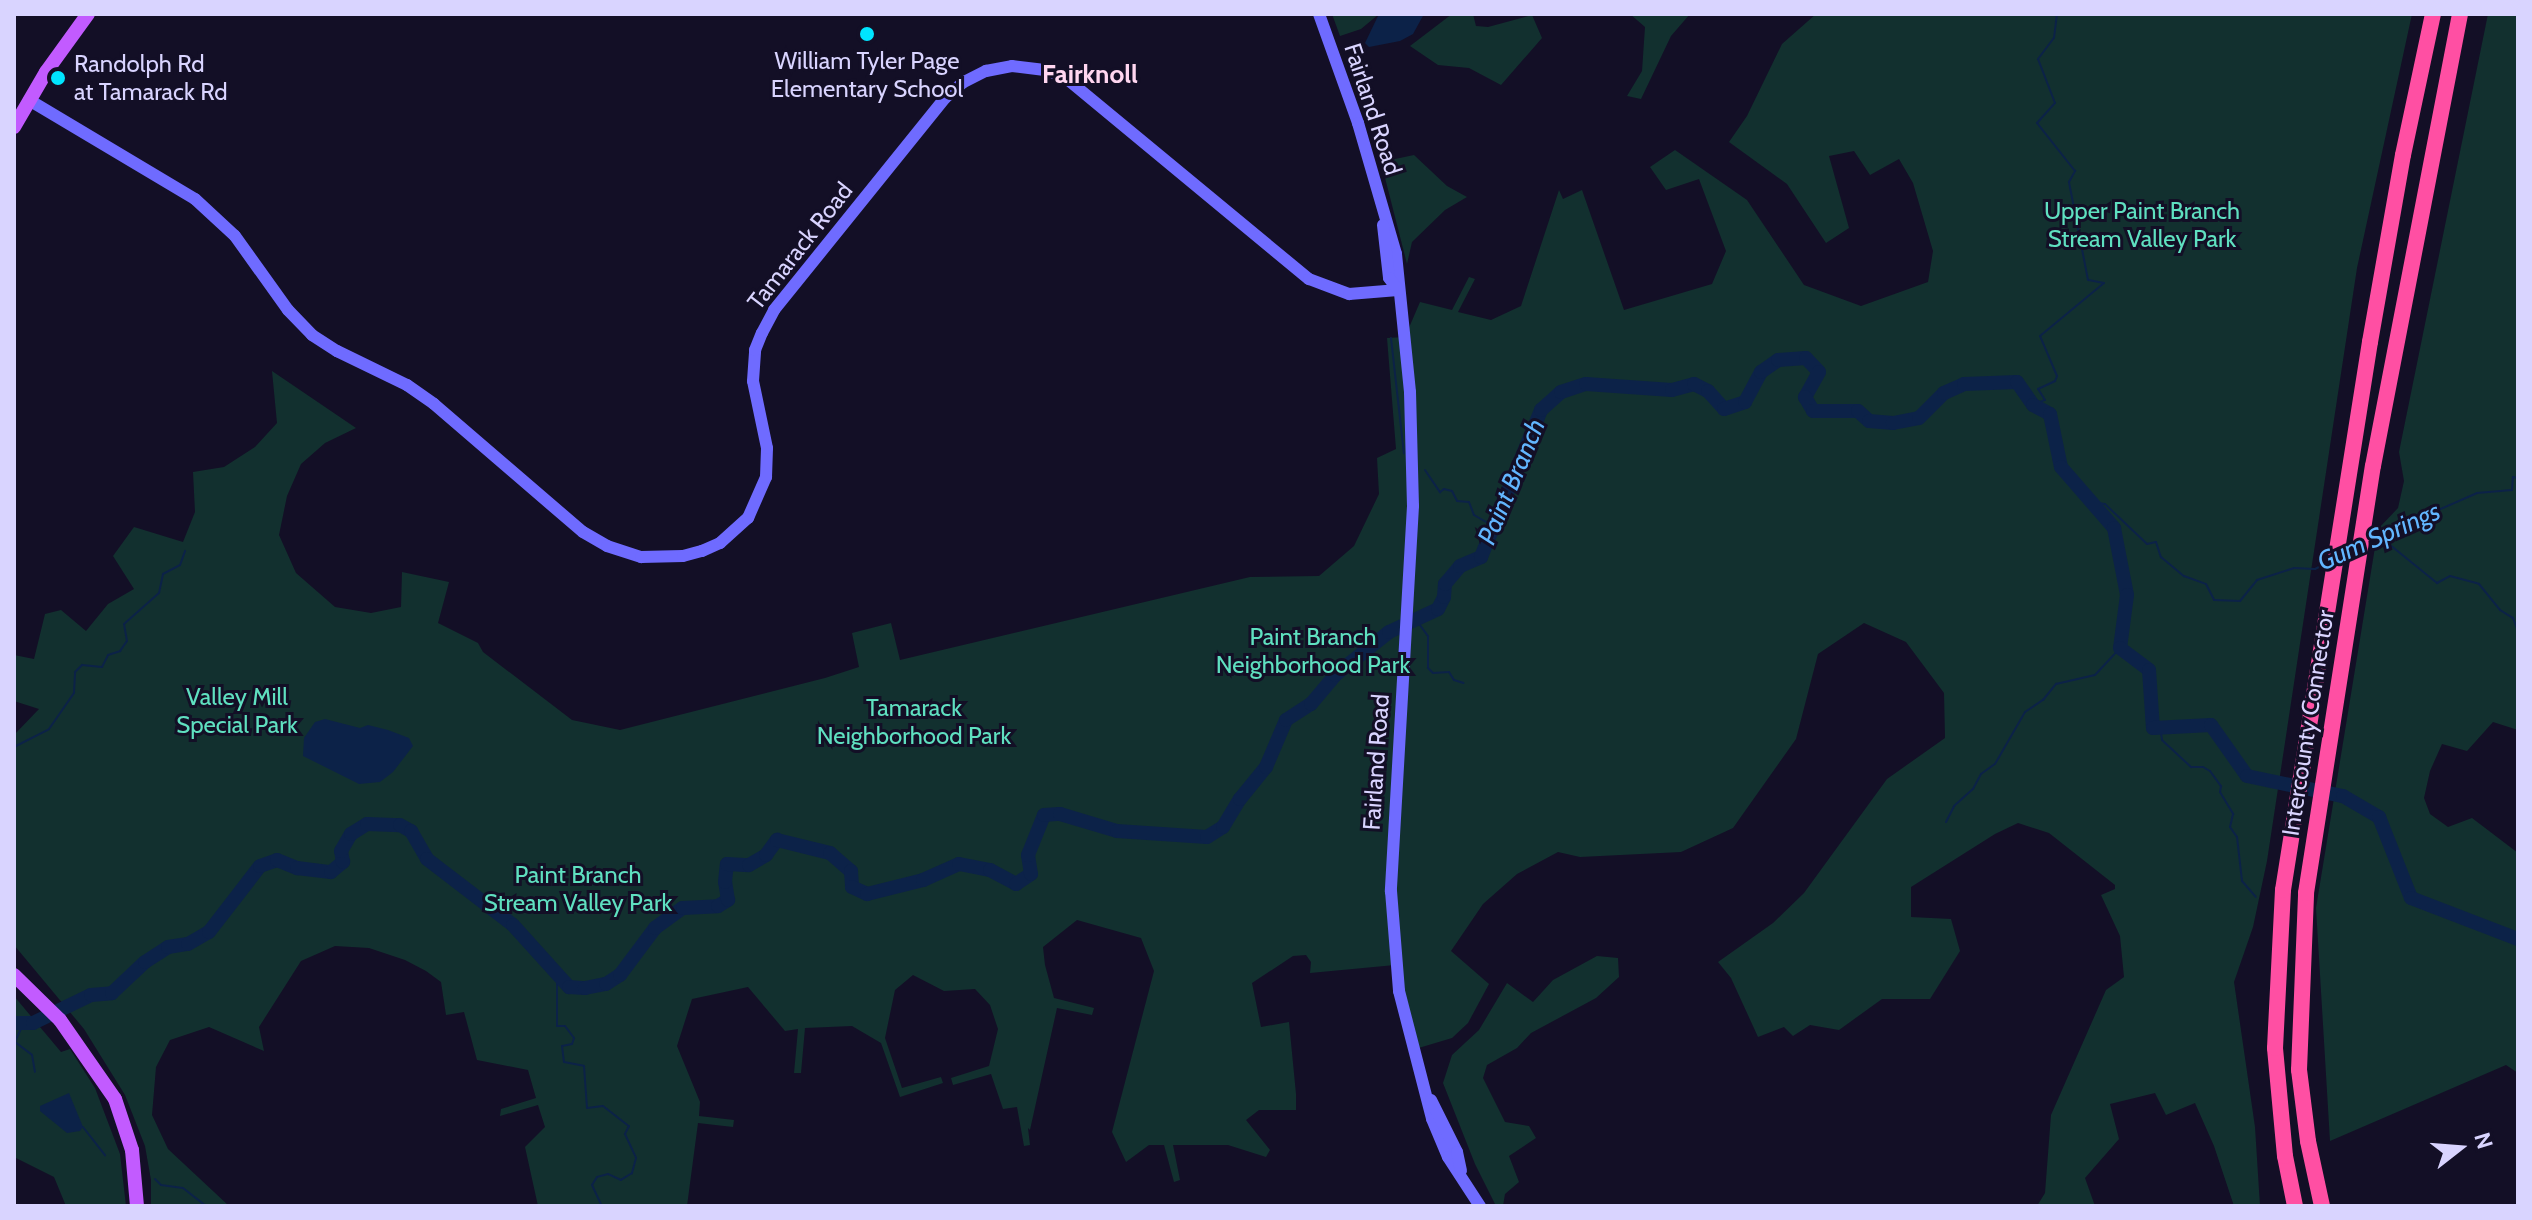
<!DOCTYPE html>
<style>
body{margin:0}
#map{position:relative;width:2532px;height:1220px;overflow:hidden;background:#130f26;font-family:Cabin,sans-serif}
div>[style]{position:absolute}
.green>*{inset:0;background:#12302f}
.water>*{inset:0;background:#0c2248}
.stream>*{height:2px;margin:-1px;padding:0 1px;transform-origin:1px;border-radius:1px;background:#0c2248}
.river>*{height:14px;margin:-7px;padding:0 7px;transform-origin:7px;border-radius:7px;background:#0c2248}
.secondary>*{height:12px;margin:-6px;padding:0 6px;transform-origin:6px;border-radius:6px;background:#6f6bff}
.primary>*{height:14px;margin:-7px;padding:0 7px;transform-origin:7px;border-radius:7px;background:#c25bff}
.highway>*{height:16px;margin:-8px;padding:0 8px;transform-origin:8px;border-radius:8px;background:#ff4fa3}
.dots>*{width:22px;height:22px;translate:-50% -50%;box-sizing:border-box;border:4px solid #130f26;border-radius:50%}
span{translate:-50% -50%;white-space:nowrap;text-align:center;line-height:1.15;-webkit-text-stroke:6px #130f26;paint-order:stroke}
.poi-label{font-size:24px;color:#d9d4ff}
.left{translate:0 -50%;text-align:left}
.street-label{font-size:24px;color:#d9d4ff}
.park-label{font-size:24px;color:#5fe0c0}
.neighbourhood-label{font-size:26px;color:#ffd6f0;font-weight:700}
.water-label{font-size:26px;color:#62b6ff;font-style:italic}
.frame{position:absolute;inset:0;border:16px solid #d9d4ff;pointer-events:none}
.north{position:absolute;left:2420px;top:1108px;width:80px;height:80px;-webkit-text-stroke:6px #130f26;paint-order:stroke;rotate:73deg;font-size:22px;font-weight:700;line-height:32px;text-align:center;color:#d9d4ff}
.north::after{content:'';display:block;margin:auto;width:28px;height:36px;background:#d9d4ff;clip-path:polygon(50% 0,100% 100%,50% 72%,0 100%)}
</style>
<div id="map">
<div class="green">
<div style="clip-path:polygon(1332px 14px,1379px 14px,1361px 29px,1340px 36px)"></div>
<div style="clip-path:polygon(1452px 14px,1473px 14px,1476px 26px,1488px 27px,1532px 15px,1542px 38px,1501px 85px,1469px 68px,1438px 65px,1410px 46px)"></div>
<div style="clip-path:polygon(1630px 14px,1690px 14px,1671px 36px,1641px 99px,1627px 96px,1642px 71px,1645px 27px)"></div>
<div style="clip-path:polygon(1816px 14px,2412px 14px,2357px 268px,2267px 861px,2253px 927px,2234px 982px,2255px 1127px,2260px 1206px,2234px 1206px,2214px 1146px,2195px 1103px,2166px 1115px,2155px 1093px,2110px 1104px,2119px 1139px,2085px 1178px,2095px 1206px,2037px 1206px,2045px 1193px,2051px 1115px,2106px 990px,2124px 977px,2120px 936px,2101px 895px,2115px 889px,2115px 885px,2049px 833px,2018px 823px,1995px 834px,1911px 887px,1911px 917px,1951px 919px,1960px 951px,1930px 999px,1882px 999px,1839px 1030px,1810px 1025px,1793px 1036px,1784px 1027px,1758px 1037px,1731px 978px,1718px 962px,1773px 923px,1804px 893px,1887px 779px,1945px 738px,1944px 693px,1906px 642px,1864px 623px,1818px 654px,1796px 739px,1733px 828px,1681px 852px,1580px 857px,1558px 852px,1517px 874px,1483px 904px,1451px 951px,1489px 984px,1468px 1023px,1452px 1038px,1412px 1050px,1395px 965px,1310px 973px,1311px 962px,1306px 955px,1293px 956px,1252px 983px,1261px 1027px,1289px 1022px,1296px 1094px,1296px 1110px,1259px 1110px,1246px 1120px,1270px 1150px,1266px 1157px,1228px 1145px,1173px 1145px,1180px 1180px,1174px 1182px,1164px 1145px,1149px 1145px,1126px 1162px,1112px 1132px,1154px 971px,1141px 938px,1077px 920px,1043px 947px,1045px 965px,1054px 998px,1094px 1008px,1092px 1015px,1057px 1008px,1030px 1130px,1028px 1128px,1030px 1145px,1024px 1146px,1017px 1107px,1003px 1109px,991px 1074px,953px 1085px,951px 1078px,989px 1066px,998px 1029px,990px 1005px,975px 989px,944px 991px,913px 975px,895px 990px,885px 1038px,902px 1088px,941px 1077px,943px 1083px,900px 1097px,881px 1043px,852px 1026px,805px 1028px,801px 1073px,794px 1073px,798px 1029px,785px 1031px,748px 987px,692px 999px,677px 1046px,700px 1102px,699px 1116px,734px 1120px,733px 1127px,698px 1123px,687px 1206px,538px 1206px,525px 1147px,545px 1127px,538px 1105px,500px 1116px,501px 1109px,536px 1098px,528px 1070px,477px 1060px,464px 1012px,446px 1015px,441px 982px,426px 971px,405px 960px,369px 948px,335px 946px,301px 961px,259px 1027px,264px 1051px,209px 1027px,170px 1040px,156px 1067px,152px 1115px,168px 1149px,229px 1206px,151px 1206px,151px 1180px,145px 1146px,125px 1095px,84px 1029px,14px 945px,14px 735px,39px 709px,14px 701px,14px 655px,34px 659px,45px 614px,61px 610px,86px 631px,108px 604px,134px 589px,113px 556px,134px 527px,183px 542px,195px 512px,193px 472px,224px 467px,255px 447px,277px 423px,272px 371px,356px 428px,325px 443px,301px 464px,287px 496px,279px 535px,296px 573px,335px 607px,371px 613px,401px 607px,402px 572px,449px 582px,438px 623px,478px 643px,483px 652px,572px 720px,620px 730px,825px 678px,859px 667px,852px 633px,891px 623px,900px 660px,1250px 577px,1319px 576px,1354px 546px,1379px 494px,1377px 458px,1396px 449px,1387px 338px,1405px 337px,1420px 302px,1452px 310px,1469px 277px,1475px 279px,1458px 312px,1491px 320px,1521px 306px,1559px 190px,1563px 199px,1582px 190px,1624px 310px,1712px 284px,1726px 251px,1699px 179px,1666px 190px,1650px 167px,1675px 150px,1747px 200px,1804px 285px,1861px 306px,1928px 282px,1933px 251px,1913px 183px,1899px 159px,1870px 175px,1854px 151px,1829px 156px,1849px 228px,1826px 243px,1787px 184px,1729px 142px,1747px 116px,1782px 44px)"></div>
<div style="clip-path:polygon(2488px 14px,2518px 14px,2518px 730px,2493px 722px,2467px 751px,2442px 744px,2430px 771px,2424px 798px,2430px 814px,2448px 827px,2472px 818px,2518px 853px,2518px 1073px,2506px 1065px,2330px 1141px,2316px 908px,2378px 529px,2398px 508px,2404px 481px,2399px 452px)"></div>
<div style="clip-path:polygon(1414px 155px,1447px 186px,1467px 197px,1445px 210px,1412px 242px,1407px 264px,1381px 162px)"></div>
<div style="clip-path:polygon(1597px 956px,1618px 958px,1619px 977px,1596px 998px,1531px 1033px,1517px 1048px,1487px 1065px,1483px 1078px,1505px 1122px,1529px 1126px,1536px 1138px,1509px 1156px,1519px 1182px,1505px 1194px,1503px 1206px,1496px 1206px,1475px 1164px,1443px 1083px,1452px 1055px,1479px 1030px,1507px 983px,1533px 1002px,1553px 980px)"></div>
<div style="clip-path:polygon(14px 996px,61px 1052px,70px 1049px,95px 1088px,120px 1154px,126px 1206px,66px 1206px,54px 1177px,14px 1157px)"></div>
</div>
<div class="water">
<div style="clip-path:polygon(1379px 14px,1424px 14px,1413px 34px,1400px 41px,1369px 47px,1365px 43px)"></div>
<div style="clip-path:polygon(325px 719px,360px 728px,368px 725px,388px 730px,409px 738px,413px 746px,393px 772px,380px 782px,359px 784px,303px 756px,304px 738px,315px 722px)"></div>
<div style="clip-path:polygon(69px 1093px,83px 1127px,80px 1131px,67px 1133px,40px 1111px,40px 1106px)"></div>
</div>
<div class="stream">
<div style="left:1391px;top:338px;width:116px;rotate:83.6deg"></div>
<div style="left:2033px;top:405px;width:13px;rotate:-23deg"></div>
<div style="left:2045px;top:400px;width:13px;rotate:-122deg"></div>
<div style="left:2038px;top:389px;width:19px;rotate:-25deg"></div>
<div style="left:2055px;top:381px;width:5px;rotate:-68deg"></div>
<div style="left:2057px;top:376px;width:43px;rotate:-113deg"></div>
<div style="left:2040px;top:336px;width:83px;rotate:-39.6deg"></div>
<div style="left:2104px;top:283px;width:16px;rotate:-169deg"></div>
<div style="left:2088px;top:280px;width:100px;rotate:-101deg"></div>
<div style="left:2069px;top:182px;width:13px;rotate:-61deg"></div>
<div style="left:2075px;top:171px;width:61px;rotate:-128.4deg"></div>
<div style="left:2037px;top:123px;width:27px;rotate:-48deg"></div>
<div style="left:2055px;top:103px;width:47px;rotate:-111.1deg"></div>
<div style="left:2038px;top:59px;width:26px;rotate:-53deg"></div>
<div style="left:2054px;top:38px;width:24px;rotate:-83deg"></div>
<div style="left:1425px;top:470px;width:27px;rotate:56deg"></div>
<div style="left:1440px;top:492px;width:5px;rotate:-37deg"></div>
<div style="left:1444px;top:489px;width:8px;rotate:14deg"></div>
<div style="left:1452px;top:491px;width:11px;rotate:63deg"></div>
<div style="left:1457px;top:501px;width:12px;rotate:5deg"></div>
<div style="left:1469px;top:502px;width:14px;rotate:69deg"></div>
<div style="left:1474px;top:515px;width:22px;rotate:30deg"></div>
<div style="left:2091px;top:502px;width:14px;rotate:8deg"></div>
<div style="left:2105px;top:504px;width:58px;rotate:43.6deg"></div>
<div style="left:2147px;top:544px;width:9px;rotate:-13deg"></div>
<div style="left:2156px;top:542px;width:16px;rotate:72deg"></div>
<div style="left:2161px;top:557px;width:30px;rotate:40deg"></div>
<div style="left:2184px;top:576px;width:23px;rotate:20deg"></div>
<div style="left:2206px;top:584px;width:18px;rotate:63deg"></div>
<div style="left:2214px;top:600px;width:26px;rotate:2deg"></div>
<div style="left:2240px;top:601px;width:27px;rotate:-51deg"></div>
<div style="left:2257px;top:580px;width:39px;rotate:-18deg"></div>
<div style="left:2294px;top:568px;width:21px;rotate:3deg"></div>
<div style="left:2315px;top:569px;width:16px;rotate:-27deg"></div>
<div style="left:2379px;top:536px;width:75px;rotate:39deg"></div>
<div style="left:2437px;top:583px;width:15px;rotate:-28deg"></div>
<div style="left:2450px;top:576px;width:30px;rotate:15deg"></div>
<div style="left:2479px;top:584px;width:33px;rotate:51deg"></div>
<div style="left:2500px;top:610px;width:15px;rotate:32deg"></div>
<div style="left:2513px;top:618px;width:14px;rotate:69deg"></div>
<div style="left:2370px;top:540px;width:117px;rotate:-23.7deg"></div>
<div style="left:2477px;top:493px;width:35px;rotate:-5deg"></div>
<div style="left:2512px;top:490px;width:13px;rotate:-86deg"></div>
<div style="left:2513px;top:477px;width:5px;rotate:11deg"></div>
<div style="left:1417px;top:621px;width:19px;rotate:54deg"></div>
<div style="left:1428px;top:636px;width:32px;rotate:90deg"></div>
<div style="left:1428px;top:668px;width:7px;rotate:45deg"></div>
<div style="left:1433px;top:673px;width:16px;rotate:-4deg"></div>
<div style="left:1449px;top:672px;width:9px;rotate:58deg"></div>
<div style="left:1454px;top:680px;width:10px;rotate:17deg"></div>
<div style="left:2160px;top:727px;width:13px;rotate:81deg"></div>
<div style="left:2162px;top:740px;width:40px;rotate:43deg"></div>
<div style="left:2191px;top:767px;width:12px"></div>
<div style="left:2203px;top:767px;width:8px;rotate:30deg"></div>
<div style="left:2210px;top:771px;width:19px;rotate:54deg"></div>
<div style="left:2221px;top:786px;width:6px;rotate:99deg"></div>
<div style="left:2220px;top:792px;width:26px;rotate:59deg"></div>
<div style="left:2233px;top:814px;width:13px;rotate:103deg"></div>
<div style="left:2230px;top:827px;width:12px;rotate:55deg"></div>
<div style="left:2237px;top:837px;width:44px;rotate:83.5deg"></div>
<div style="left:2242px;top:881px;width:21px;rotate:49deg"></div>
<div style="left:14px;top:747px;width:39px;rotate:-27deg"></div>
<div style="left:49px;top:729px;width:44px;rotate:-55.2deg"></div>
<div style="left:74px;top:693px;width:21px;rotate:-87deg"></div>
<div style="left:75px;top:672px;width:10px;rotate:-45deg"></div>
<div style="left:82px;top:665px;width:20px;rotate:6deg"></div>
<div style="left:102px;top:667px;width:13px;rotate:-63deg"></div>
<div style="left:108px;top:655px;width:13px;rotate:-18deg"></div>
<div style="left:120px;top:651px;width:12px;rotate:-55deg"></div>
<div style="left:127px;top:641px;width:17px;rotate:-100deg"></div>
<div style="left:124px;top:624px;width:47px;rotate:-41.5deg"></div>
<div style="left:159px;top:593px;width:19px;rotate:-78deg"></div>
<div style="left:163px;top:574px;width:19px;rotate:-28deg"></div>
<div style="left:180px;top:565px;width:15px;rotate:-70deg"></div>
<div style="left:1946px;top:822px;width:18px;rotate:-63deg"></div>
<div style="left:1954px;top:806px;width:25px;rotate:-42deg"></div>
<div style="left:1973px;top:789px;width:17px;rotate:-62deg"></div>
<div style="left:1981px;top:774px;width:17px;rotate:-36deg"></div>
<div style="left:1995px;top:764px;width:60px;rotate:-60deg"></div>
<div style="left:2025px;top:712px;width:22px;rotate:-34deg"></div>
<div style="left:2043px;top:700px;width:21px;rotate:-51deg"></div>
<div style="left:2056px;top:684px;width:40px;rotate:-13deg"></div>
<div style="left:2095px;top:675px;width:37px;rotate:-47deg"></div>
<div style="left:557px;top:975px;width:51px;rotate:90deg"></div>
<div style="left:557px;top:1026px;width:8px"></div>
<div style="left:565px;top:1026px;width:15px;rotate:53deg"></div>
<div style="left:574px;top:1038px;width:6px;rotate:108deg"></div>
<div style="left:572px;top:1044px;width:10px;rotate:169deg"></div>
<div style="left:562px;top:1046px;width:16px;rotate:83deg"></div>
<div style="left:564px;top:1062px;width:20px;rotate:11deg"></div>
<div style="left:584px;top:1066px;width:42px;rotate:85.9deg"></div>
<div style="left:587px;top:1108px;width:16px;rotate:-7deg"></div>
<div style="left:603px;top:1106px;width:33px;rotate:38deg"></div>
<div style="left:629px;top:1126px;width:9px;rotate:117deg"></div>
<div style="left:625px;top:1134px;width:26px;rotate:65deg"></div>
<div style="left:636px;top:1158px;width:16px;rotate:105deg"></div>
<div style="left:632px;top:1173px;width:13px;rotate:148deg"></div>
<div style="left:621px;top:1180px;width:14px;rotate:-155deg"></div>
<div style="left:608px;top:1174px;width:11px;rotate:165deg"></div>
<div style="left:597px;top:1177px;width:9px;rotate:122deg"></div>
<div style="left:592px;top:1185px;width:23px;rotate:65deg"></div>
<div style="left:23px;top:1024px;width:20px;rotate:114deg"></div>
<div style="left:15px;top:1042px;width:21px;rotate:37deg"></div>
<div style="left:32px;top:1055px;width:17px;rotate:80deg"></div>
<div style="left:83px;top:1127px;width:36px;rotate:52deg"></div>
<div style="left:155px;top:1179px;width:8px;rotate:45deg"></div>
<div style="left:161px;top:1185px;width:22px;rotate:8deg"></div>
<div style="left:183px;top:1188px;width:29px;rotate:38deg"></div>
</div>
<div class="river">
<div style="left:14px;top:1023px;width:19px"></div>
<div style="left:33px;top:1023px;width:64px;rotate:-25.8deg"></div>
<div style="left:91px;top:995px;width:21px;rotate:-5deg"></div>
<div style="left:112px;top:993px;width:45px;rotate:-43.2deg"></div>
<div style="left:145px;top:962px;width:27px;rotate:-33deg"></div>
<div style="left:168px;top:947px;width:20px;rotate:-9deg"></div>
<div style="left:188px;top:944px;width:24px;rotate:-30deg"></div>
<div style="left:209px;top:932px;width:83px;rotate:-52.3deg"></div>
<div style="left:260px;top:866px;width:18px;rotate:-19deg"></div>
<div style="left:277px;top:860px;width:22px;rotate:22deg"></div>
<div style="left:297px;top:868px;width:34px;rotate:7deg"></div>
<div style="left:331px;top:872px;width:16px;rotate:-40deg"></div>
<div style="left:343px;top:862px;width:11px;rotate:-100deg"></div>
<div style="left:341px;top:851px;width:20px;rotate:-60deg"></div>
<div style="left:351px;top:834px;width:19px;rotate:-32deg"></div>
<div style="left:367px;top:824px;width:33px;rotate:2deg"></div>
<div style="left:400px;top:825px;width:13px;rotate:29deg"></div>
<div style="left:411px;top:831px;width:32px;rotate:60deg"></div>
<div style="left:427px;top:859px;width:108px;rotate:37.5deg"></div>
<div style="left:513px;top:925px;width:84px;rotate:47.9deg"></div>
<div style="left:569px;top:987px;width:16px;rotate:4deg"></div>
<div style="left:585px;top:988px;width:21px;rotate:-11deg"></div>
<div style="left:606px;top:984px;width:17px;rotate:-33deg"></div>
<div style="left:620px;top:975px;width:59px;rotate:-53.3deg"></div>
<div style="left:655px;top:928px;width:34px;rotate:-36deg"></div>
<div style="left:683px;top:908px;width:35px;rotate:-3deg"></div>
<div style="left:718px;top:906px;width:12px;rotate:-31deg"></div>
<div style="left:728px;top:900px;width:18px;rotate:-99deg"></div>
<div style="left:725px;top:882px;width:18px;rotate:-84deg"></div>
<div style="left:727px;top:864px;width:22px;rotate:3deg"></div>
<div style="left:749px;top:865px;width:20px;rotate:-30deg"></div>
<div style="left:766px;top:855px;width:19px;rotate:-54deg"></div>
<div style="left:777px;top:840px;width:55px;rotate:13.8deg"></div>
<div style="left:830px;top:853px;width:28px;rotate:41deg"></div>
<div style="left:851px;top:871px;width:16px;rotate:86deg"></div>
<div style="left:852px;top:887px;width:17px;rotate:25deg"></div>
<div style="left:867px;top:894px;width:58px;rotate:-14deg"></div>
<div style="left:923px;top:880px;width:39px;rotate:-24deg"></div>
<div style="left:959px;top:864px;width:32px;rotate:11deg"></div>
<div style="left:990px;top:870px;width:30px;rotate:28deg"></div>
<div style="left:1016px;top:884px;width:18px;rotate:-34deg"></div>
<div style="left:1031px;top:874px;width:19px;rotate:-99deg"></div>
<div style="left:1028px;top:855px;width:43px;rotate:-68.2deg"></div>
<div style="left:1044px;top:815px;width:16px;rotate:-4deg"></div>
<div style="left:1060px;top:814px;width:59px;rotate:16.6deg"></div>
<div style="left:1117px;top:831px;width:90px;rotate:3.8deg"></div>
<div style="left:1207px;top:837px;width:19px;rotate:-32deg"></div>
<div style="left:1223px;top:827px;width:33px;rotate:-59deg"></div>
<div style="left:1240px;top:799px;width:41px;rotate:-50.9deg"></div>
<div style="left:1266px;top:767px;width:51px;rotate:-66.9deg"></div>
<div style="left:1286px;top:720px;width:30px;rotate:-33deg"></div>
<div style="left:1311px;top:704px;width:38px;rotate:-50deg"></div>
<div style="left:1335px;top:675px;width:69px;rotate:-38.5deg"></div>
<div style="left:1389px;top:632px;width:54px;rotate:-25.1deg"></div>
<div style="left:1438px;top:609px;width:13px;rotate:-63deg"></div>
<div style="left:1444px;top:597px;width:13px;rotate:-86deg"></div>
<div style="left:1445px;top:584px;width:23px;rotate:-50deg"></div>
<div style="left:1460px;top:566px;width:23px;rotate:-23deg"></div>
<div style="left:1481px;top:557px;width:159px;rotate:-67.8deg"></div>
<div style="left:1541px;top:410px;width:27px;rotate:-42deg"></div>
<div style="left:1561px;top:392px;width:26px;rotate:-18deg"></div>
<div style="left:1586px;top:384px;width:86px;rotate:4deg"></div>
<div style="left:1672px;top:390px;width:23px;rotate:-15deg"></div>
<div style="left:1694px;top:384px;width:16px;rotate:27deg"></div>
<div style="left:1708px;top:391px;width:24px;rotate:48deg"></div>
<div style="left:1724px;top:409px;width:22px;rotate:-18deg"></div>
<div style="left:1745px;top:402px;width:34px;rotate:-62deg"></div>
<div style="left:1761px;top:372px;width:21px;rotate:-35deg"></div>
<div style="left:1778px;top:360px;width:28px;rotate:-4deg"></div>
<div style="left:1806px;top:358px;width:19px;rotate:47deg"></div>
<div style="left:1819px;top:372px;width:29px;rotate:119deg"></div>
<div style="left:1805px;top:397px;width:16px;rotate:60deg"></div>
<div style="left:1813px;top:411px;width:45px"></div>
<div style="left:1858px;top:411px;width:15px;rotate:42deg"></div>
<div style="left:1869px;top:421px;width:24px;rotate:5deg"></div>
<div style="left:1893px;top:423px;width:26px;rotate:-11deg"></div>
<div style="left:1919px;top:418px;width:35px;rotate:-45deg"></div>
<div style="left:1944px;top:393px;width:22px;rotate:-24deg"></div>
<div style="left:1964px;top:384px;width:53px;rotate:-2.2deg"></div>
<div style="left:2017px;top:382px;width:28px;rotate:55deg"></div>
<div style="left:2033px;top:405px;width:19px;rotate:28deg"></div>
<div style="left:2050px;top:414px;width:54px;rotate:78.3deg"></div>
<div style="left:2061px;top:467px;width:81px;rotate:49deg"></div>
<div style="left:2114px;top:528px;width:68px;rotate:79deg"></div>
<div style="left:2127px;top:595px;width:53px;rotate:97.5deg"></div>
<div style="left:2120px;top:648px;width:36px;rotate:37deg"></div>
<div style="left:2149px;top:670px;width:58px;rotate:86.1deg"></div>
<div style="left:2153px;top:728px;width:58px;rotate:-3deg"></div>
<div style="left:2211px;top:725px;width:62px;rotate:54.8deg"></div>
<div style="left:2247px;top:776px;width:98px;rotate:11.8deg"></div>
<div style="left:2343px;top:796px;width:42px;rotate:30.3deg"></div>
<div style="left:2379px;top:817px;width:87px;rotate:68.4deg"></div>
<div style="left:2411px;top:898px;width:115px;rotate:21deg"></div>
</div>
<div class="secondary">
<div style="left:1319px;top:14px;width:116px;rotate:70.3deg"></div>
<div style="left:1358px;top:123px;width:136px;rotate:73.8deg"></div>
<div style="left:1396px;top:254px;width:139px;rotate:84.2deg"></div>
<div style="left:1410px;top:392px;width:114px;rotate:88.5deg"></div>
<div style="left:1413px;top:506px;width:386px;rotate:93.3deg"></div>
<div style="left:1391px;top:891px;width:100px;rotate:85.4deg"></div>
<div style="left:1399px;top:991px;width:132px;rotate:75.5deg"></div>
<div style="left:1432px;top:1119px;width:41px;rotate:67.2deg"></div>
<div style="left:1448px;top:1157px;width:59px;rotate:56.9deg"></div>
<div style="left:29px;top:100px;width:193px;rotate:30.8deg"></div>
<div style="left:195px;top:199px;width:54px;rotate:42.8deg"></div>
<div style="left:235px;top:236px;width:91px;rotate:54.4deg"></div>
<div style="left:288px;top:310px;width:35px;rotate:46deg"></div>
<div style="left:312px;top:335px;width:30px;rotate:33deg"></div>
<div style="left:337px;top:351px;width:78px;rotate:25.9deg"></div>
<div style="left:407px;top:385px;width:33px;rotate:35deg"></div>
<div style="left:434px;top:404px;width:196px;rotate:40.7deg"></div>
<div style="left:583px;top:532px;width:28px;rotate:30deg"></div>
<div style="left:607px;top:546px;width:36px;rotate:18deg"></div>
<div style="left:641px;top:557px;width:42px;rotate:-1.4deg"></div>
<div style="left:683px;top:556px;width:20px;rotate:-15deg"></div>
<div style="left:702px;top:551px;width:20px;rotate:-24deg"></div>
<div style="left:720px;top:543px;width:38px;rotate:-42deg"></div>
<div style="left:748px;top:518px;width:45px;rotate:-66.3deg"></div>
<div style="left:766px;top:477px;width:29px;rotate:-88deg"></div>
<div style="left:767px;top:448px;width:68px;rotate:-101.8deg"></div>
<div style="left:753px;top:381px;width:31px;rotate:-86deg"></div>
<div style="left:755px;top:350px;width:18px;rotate:-68deg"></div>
<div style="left:762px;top:333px;width:26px;rotate:-62deg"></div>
<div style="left:774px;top:310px;width:272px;rotate:-51.1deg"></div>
<div style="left:945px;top:98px;width:23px;rotate:-41deg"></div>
<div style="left:962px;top:83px;width:27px;rotate:-27deg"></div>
<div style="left:986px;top:71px;width:26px;rotate:-11deg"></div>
<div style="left:1012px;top:66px;width:35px;rotate:7deg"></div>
<div style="left:1047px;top:70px;width:22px;rotate:24deg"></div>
<div style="left:1067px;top:79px;width:314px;rotate:39.6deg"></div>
<div style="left:1309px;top:279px;width:43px;rotate:20.6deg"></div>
<div style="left:1349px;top:294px;width:49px;rotate:-4.7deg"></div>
<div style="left:1383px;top:225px;width:53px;rotate:83.5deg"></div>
<div style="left:1389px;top:278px;width:15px;rotate:53deg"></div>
<div style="left:1431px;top:1100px;width:58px;rotate:63.4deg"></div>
<div style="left:1457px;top:1152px;width:19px;rotate:78deg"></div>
</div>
<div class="primary">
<div style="left:14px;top:127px;width:64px;rotate:-59.8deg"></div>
<div style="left:46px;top:72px;width:72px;rotate:-54.1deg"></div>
<div style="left:14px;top:975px;width:64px;rotate:44.4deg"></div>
<div style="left:60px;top:1020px;width:96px;rotate:55.2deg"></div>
<div style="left:115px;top:1099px;width:54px;rotate:71.6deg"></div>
<div style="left:132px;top:1150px;width:56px;rotate:84.9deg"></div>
</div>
<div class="highway">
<div style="left:2295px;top:1206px;width:51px;rotate:-101.3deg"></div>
<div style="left:2285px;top:1156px;width:108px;rotate:-95.3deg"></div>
<div style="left:2275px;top:1048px;width:158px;rotate:-87.1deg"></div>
<div style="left:2283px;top:890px;width:555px;rotate:-80.98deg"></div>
<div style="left:2370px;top:342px;width:190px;rotate:-80deg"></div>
<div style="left:2403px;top:155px;width:144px;rotate:-78deg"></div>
<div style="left:2322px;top:1206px;width:66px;rotate:-102.2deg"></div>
<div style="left:2308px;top:1141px;width:72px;rotate:-97.2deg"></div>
<div style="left:2299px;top:1070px;width:177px;rotate:-87.7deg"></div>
<div style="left:2306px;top:893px;width:432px;rotate:-81.1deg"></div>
<div style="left:2373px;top:466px;width:460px;rotate:-79.1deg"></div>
</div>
<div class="dots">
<div style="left:867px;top:34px;background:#00e5ff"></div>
<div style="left:58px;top:78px;background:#00e5ff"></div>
</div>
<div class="poi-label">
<span style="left:867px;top:75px">William Tyler Page<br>Elementary School</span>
<span class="left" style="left:74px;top:78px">Randolph Rd<br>at Tamarack Rd</span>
</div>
<div class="street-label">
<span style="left:1373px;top:109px;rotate:72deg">Fairland Road</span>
<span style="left:800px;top:246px;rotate:-52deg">Tamarack Road</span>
<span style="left:2308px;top:723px;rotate:-81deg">Intercounty Connector</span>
<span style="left:1376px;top:762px;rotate:-86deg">Fairland Road</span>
</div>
<div class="park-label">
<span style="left:2142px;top:225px">Upper Paint Branch<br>Stream Valley Park</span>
<span style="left:1313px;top:651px">Paint Branch<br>Neighborhood Park</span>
<span style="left:237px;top:711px">Valley Mill<br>Special Park</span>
<span style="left:914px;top:722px">Tamarack<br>Neighborhood Park</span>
<span style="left:578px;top:889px">Paint Branch<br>Stream Valley Park</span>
</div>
<div class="neighbourhood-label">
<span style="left:1090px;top:75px">Fairknoll</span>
</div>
<div class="water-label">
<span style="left:1512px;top:482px;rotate:-67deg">Paint Branch</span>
<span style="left:2379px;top:537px;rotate:-24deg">Gum Springs</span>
</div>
<div class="frame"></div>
<div class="north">N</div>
</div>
